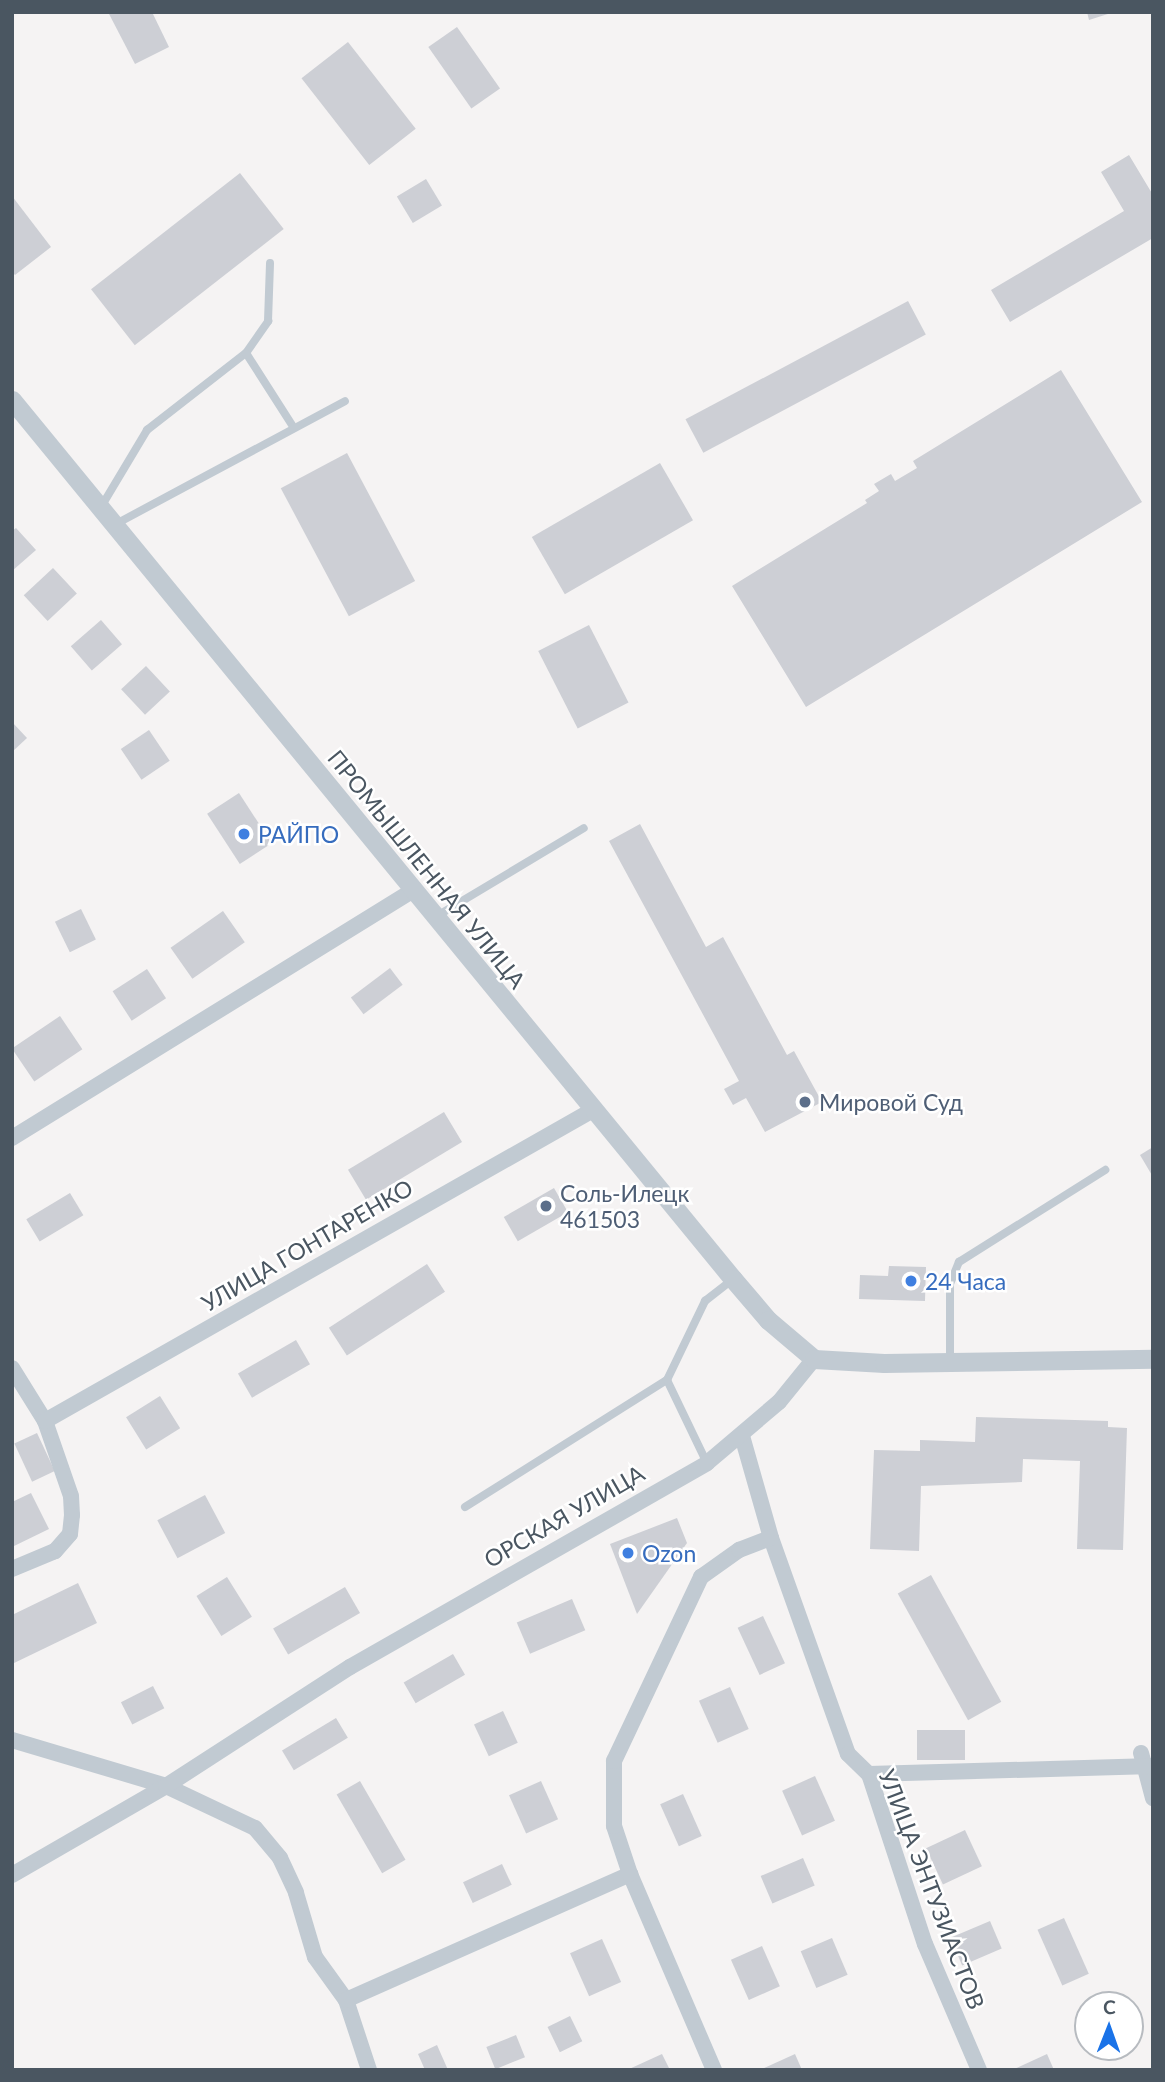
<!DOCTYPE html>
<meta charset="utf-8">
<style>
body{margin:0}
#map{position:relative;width:1165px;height:2082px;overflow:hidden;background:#f5f3f3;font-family:Lato,sans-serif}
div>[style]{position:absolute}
.building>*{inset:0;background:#cdcfd5;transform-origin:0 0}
.service>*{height:8px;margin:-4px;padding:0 4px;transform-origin:4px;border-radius:4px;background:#c1cad2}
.minor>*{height:16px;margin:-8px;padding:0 8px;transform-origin:8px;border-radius:8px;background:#c1cad2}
.tertiary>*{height:19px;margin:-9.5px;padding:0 9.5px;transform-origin:9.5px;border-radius:9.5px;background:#c1cad2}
.dots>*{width:19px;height:19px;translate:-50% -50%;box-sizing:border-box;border:4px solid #fff;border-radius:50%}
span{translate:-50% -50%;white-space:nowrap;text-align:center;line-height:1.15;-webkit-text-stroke:5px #fff;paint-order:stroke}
.shop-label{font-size:23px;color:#366cbe}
.left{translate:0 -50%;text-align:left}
.street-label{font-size:23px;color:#4a5661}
.service-label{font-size:23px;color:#4e5e75}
.frame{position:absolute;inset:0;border:14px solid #4a5661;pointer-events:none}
.north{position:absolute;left:1074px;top:1991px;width:70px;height:70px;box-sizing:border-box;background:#fff;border:2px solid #b7bbc0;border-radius:50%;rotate:1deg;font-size:19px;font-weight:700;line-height:28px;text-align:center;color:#4a5661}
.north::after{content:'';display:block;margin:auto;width:24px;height:32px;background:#1a73e8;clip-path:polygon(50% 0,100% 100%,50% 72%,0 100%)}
</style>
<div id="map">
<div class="building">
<div style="clip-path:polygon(108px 12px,152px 12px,169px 47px,135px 64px)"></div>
<div style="clip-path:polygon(1087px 12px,1111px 12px,1111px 13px,1089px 20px)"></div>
<div style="left:457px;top:27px;width:75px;height:35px;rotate:55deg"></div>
<div style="left:348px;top:42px;width:110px;height:59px;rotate:52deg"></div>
<div style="clip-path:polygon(1129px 155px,1153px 195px,1153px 238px,1010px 322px,991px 290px,1124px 211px,1101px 172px)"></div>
<div style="left:240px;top:173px;width:71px;height:189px;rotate:52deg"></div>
<div style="left:426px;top:179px;width:31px;height:34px;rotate:59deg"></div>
<div style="clip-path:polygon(12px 196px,51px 247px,15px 275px,12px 272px)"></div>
<div style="left:908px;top:301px;width:38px;height:252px;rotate:62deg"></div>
<div style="clip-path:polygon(1061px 370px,1142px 502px,806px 707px,732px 586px,867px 503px,865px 500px,879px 491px,874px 484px,891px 474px,895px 481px,917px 468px,913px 461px)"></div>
<div style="left:347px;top:453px;width:145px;height:75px;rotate:62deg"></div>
<div style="left:660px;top:463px;width:66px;height:148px;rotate:60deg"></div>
<div style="clip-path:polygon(16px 528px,36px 550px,12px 571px,12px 531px)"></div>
<div style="left:53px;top:568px;width:35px;height:40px;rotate:47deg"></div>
<div style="left:101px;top:620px;width:32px;height:40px;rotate:49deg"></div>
<div style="left:589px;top:625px;width:87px;height:57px;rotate:63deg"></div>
<div style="left:146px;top:666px;width:35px;height:34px;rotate:47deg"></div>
<div style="clip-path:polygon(12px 722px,27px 738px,12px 752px)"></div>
<div style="left:149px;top:730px;width:37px;height:34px;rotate:56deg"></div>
<div style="left:239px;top:793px;width:60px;height:38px;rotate:57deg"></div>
<div style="clip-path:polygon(640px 824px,706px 947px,723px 937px,787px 1055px,794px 1051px,822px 1102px,765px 1132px,746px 1098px,733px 1105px,724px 1089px,739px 1081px,609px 841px)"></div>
<div style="left:81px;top:909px;width:34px;height:29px;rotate:64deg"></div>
<div style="left:223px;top:911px;width:38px;height:64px;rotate:55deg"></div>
<div style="left:390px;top:968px;width:21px;height:49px;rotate:53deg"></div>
<div style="left:147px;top:969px;width:35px;height:41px;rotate:57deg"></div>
<div style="left:60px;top:1016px;width:40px;height:58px;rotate:56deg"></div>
<div style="left:444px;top:1112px;width:35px;height:112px;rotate:59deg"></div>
<div style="clip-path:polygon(1153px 1147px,1153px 1177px,1140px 1155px)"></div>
<div style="left:554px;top:1188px;width:28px;height:58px;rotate:60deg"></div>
<div style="left:70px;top:1193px;width:26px;height:51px;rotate:59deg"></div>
<div style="left:427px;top:1264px;width:33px;height:117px;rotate:57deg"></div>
<div style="clip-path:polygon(889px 1266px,926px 1267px,925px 1301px,859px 1299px,860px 1275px,888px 1276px)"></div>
<div style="left:296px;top:1340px;width:28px;height:67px;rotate:60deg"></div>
<div style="left:160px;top:1396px;width:38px;height:40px;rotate:58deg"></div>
<div style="clip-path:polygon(976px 1417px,1108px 1421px,1108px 1427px,1127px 1428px,1123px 1550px,1077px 1549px,1080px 1461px,1023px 1459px,1022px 1482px,921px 1486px,919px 1551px,870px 1549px,874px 1450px,920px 1451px,920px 1440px,975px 1442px)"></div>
<div style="left:37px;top:1433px;width:42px;height:25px;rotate:65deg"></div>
<div style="clip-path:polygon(31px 1493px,49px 1529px,12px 1547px,12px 1502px)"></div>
<div style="left:205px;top:1495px;width:43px;height:54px;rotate:62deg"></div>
<div style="clip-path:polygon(677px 1518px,687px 1543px,637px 1614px,610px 1544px)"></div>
<div style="left:931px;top:1575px;width:145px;height:38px;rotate:61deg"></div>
<div style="left:227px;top:1577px;width:47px;height:36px;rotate:58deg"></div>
<div style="clip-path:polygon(78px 1583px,97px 1623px,12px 1664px,12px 1615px)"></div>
<div style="left:345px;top:1587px;width:30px;height:83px;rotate:60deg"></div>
<div style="left:572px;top:1599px;width:34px;height:60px;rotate:67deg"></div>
<div style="left:763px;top:1616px;width:52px;height:28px;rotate:65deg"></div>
<div style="left:453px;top:1654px;width:24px;height:57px;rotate:60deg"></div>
<div style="left:153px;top:1686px;width:25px;height:36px;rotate:63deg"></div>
<div style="left:730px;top:1687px;width:46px;height:34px;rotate:66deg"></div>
<div style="left:503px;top:1711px;width:35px;height:32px;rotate:65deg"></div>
<div style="left:336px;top:1718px;width:23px;height:63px;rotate:59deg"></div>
<div style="left:965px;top:1730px;width:30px;height:48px;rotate:90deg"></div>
<div style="left:815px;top:1776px;width:49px;height:36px;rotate:66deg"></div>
<div style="left:360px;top:1781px;width:91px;height:27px;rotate:60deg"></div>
<div style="left:541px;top:1781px;width:42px;height:35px;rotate:66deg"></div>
<div style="left:683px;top:1794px;width:46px;height:25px;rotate:66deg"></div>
<div style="left:965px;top:1830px;width:40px;height:43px;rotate:65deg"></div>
<div style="left:803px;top:1858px;width:30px;height:46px;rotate:67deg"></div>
<div style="left:502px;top:1864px;width:23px;height:43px;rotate:65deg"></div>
<div style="left:1064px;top:1918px;width:61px;height:29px;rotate:66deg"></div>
<div style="left:990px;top:1921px;width:30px;height:43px;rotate:67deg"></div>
<div style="left:832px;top:1938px;width:40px;height:34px;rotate:67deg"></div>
<div style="left:602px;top:1939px;width:47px;height:35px;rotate:66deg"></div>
<div style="left:762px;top:1946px;width:44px;height:34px;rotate:66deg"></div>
<div style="left:570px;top:2016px;width:28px;height:25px;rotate:64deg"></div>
<div style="left:516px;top:2035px;width:24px;height:32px;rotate:68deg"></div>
<div style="clip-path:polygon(437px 2045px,448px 2070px,425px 2070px,418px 2054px)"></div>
<div style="clip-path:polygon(662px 2054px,670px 2070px,627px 2070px)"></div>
<div style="clip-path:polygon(795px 2054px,802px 2070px,760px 2070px)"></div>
<div style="clip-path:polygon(1047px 2054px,1054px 2070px,1012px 2070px)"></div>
</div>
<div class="service">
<div style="left:246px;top:353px;width:39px;rotate:-55deg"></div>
<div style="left:268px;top:321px;width:58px;rotate:-88deg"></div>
<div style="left:101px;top:507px;width:90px;rotate:-59.1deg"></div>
<div style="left:147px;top:430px;width:125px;rotate:-37.9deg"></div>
<div style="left:246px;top:353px;width:85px;rotate:57.4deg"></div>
<div style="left:114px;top:525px;width:262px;rotate:-28.2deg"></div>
<div style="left:437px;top:916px;width:171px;rotate:-30.9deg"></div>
<div style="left:950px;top:1362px;width:78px;rotate:-90deg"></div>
<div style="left:950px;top:1284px;width:24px;rotate:-68deg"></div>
<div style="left:959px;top:1262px;width:173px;rotate:-32.2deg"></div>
<div style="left:667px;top:1380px;width:92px;rotate:64.3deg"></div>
<div style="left:465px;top:1507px;width:239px;rotate:-32.2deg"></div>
<div style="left:667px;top:1380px;width:88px;rotate:-64.3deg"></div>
<div style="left:705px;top:1301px;width:36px;rotate:-38deg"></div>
</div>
<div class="minor">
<div style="left:12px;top:1138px;width:472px;rotate:-31.7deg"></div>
<div style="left:12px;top:1368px;width:62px;rotate:58.1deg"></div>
<div style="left:45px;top:1421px;width:79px;rotate:70.9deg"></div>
<div style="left:71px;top:1496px;width:19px;rotate:87deg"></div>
<div style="left:72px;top:1515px;width:19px;rotate:96deg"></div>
<div style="left:70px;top:1534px;width:23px;rotate:131deg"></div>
<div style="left:55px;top:1551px;width:47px;rotate:157.3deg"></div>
<div style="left:45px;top:1421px;width:630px;rotate:-29.58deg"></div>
<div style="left:742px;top:1436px;width:106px;rotate:74.1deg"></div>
<div style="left:771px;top:1538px;width:229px;rotate:70.4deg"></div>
<div style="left:848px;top:1754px;width:29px;rotate:44deg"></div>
<div style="left:869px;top:1774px;width:179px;rotate:71.8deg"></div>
<div style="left:925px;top:1944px;width:137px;rotate:66.8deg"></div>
<div style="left:12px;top:1740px;width:161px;rotate:16.6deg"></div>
<div style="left:166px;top:1786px;width:98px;rotate:25.3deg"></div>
<div style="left:255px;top:1828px;width:39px;rotate:50deg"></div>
<div style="left:280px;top:1858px;width:38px;rotate:65deg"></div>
<div style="left:296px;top:1893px;width:67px;rotate:73.5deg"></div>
<div style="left:315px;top:1957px;width:53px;rotate:54.2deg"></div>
<div style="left:346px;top:2000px;width:74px;rotate:71.8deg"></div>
<div style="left:1141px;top:1753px;width:47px;rotate:75.1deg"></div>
<div style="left:869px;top:1774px;width:284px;rotate:-1.6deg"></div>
<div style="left:12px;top:1875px;width:178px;rotate:-30deg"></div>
<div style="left:166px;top:1786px;width:219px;rotate:-32.9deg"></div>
<div style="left:350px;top:1667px;width:411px;rotate:-29.7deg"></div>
<div style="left:707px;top:1463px;width:94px;rotate:-40.3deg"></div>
<div style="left:779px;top:1402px;width:55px;rotate:-50.9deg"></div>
<div style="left:346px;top:2000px;width:311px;rotate:-23.9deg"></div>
<div style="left:714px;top:2070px;width:213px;rotate:-113.2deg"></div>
<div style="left:630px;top:1874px;width:51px;rotate:-108.4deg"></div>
<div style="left:614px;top:1826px;width:65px;rotate:-90deg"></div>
<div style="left:614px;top:1761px;width:204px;rotate:-64.7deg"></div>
<div style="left:701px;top:1577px;width:47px;rotate:-35.4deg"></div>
<div style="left:739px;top:1550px;width:34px;rotate:-21deg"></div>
</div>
<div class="tertiary">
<div style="left:12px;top:400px;width:1137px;rotate:50.64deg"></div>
<div style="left:733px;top:1279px;width:54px;rotate:49.5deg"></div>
<div style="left:768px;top:1320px;width:60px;rotate:40.3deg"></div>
<div style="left:814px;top:1359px;width:70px;rotate:3.3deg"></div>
<div style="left:884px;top:1363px;width:269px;rotate:-0.9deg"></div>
</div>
<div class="dots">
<div style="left:244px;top:834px;background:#3f7fe0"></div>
<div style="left:805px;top:1102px;background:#5c6f8a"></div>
<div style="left:546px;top:1206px;background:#5c6f8a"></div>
<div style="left:911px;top:1281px;background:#3f7fe0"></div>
<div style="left:628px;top:1553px;background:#3f7fe0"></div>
</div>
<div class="shop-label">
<span class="left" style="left:258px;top:834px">РАЙПО</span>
<span class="left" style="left:925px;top:1281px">24 Часа</span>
<span class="left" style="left:642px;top:1553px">Ozon</span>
</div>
<div class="street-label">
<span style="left:427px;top:869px;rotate:51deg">ПРОМЫШЛЕННАЯ УЛИЦА</span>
<span style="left:307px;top:1245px;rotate:-30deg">УЛИЦА ГОНТАРЕНКО</span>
<span style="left:564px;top:1516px;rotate:-30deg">ОРСКАЯ УЛИЦА</span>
<span style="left:932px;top:1889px;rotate:69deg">УЛИЦА ЭНТУЗИАСТОВ</span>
</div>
<div class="service-label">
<span class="left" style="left:819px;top:1102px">Мировой Суд</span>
<span class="left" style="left:560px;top:1206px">Соль-Илецк<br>461503</span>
</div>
<div class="frame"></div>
<div class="north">С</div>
</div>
